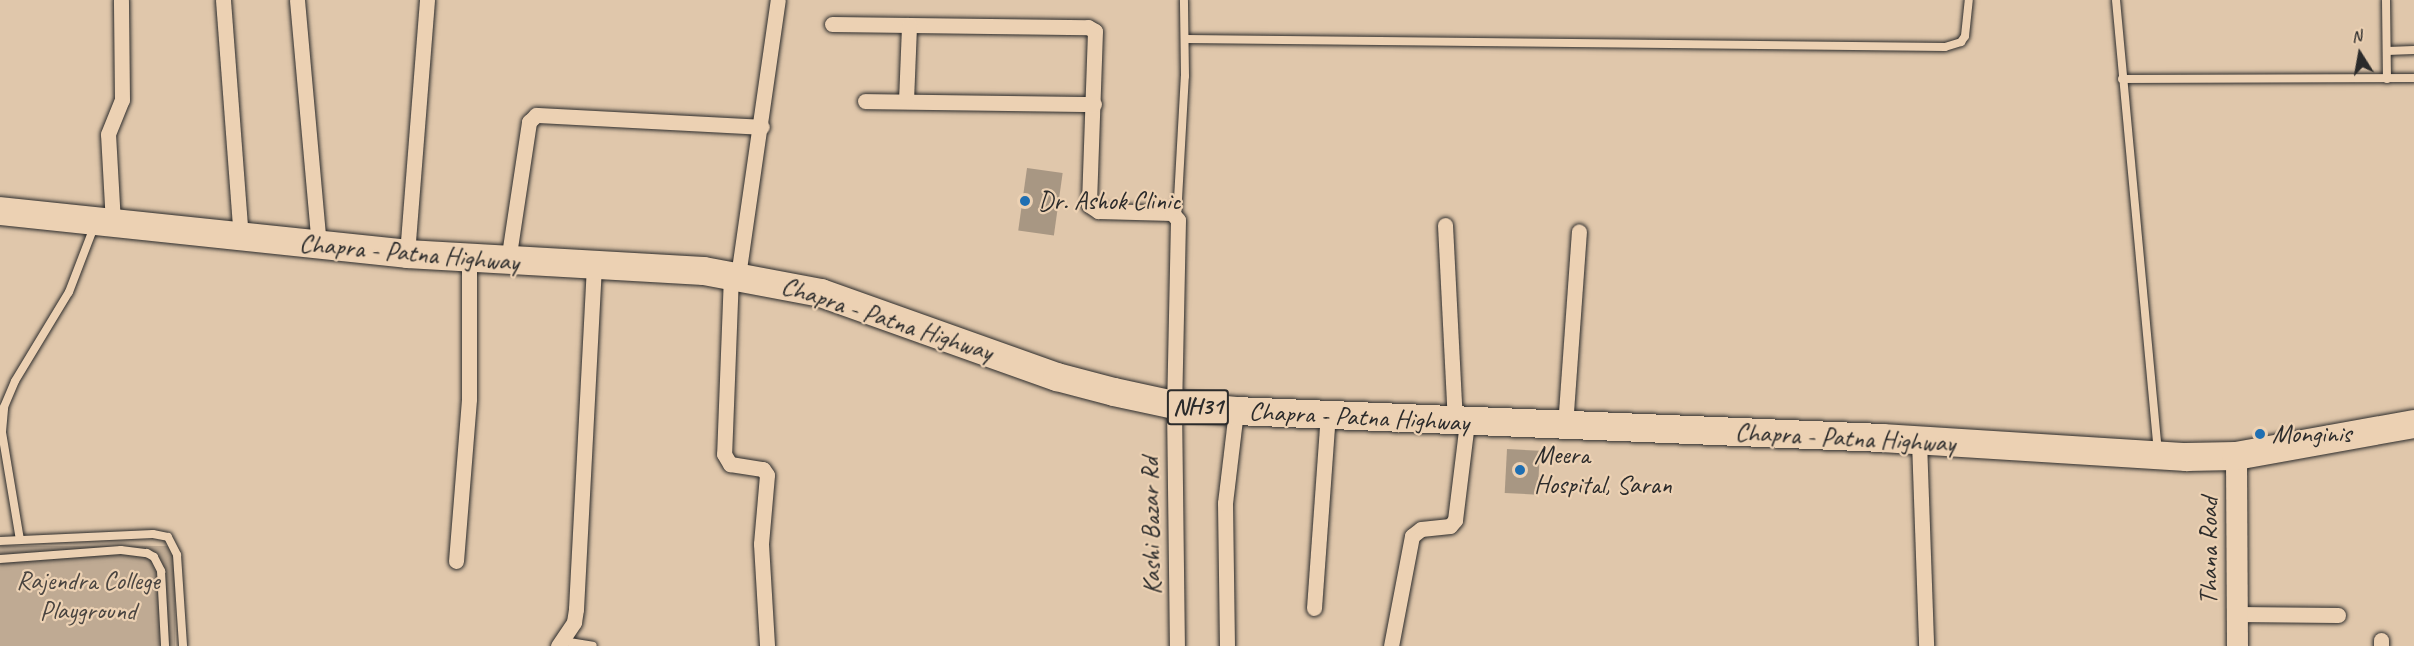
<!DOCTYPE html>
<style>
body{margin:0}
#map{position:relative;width:2414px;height:646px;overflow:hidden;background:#e0c7ab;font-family:Caveat,sans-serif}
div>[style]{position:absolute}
.green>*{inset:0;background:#bfaa93;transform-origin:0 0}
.building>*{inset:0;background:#a89783;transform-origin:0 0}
.roads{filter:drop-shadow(0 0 2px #2b2b2b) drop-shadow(0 0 2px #2b2b2b)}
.lane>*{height:8px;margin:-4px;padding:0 4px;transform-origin:4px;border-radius:4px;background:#ecd1b3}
.street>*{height:15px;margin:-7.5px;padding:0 7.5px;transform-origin:7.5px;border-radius:7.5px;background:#ecd1b3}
.secondary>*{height:21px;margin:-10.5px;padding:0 10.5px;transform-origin:10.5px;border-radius:10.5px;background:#ecd1b3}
.highway>*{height:28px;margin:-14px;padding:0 14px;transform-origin:14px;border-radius:14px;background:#ecd1b3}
.dots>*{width:16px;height:16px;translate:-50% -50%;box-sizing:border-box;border:3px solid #ecd1b3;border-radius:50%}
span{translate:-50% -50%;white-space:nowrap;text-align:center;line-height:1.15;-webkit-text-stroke:4.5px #ecd1b3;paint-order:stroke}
.shield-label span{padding:2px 4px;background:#ecd1b3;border:2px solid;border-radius:4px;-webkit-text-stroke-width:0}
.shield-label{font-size:24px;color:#2b2b2b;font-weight:700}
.poi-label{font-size:26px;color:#2b2b2b}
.left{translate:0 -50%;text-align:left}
.street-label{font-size:26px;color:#2b2b2b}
.park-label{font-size:26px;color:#494440}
.north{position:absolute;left:2330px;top:24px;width:60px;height:60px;-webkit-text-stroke:4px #ecd1b3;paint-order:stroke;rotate:349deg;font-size:16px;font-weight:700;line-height:24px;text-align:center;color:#2b2b2b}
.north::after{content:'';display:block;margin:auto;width:21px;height:27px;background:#2b2b2b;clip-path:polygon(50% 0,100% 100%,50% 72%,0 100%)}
</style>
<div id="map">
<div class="green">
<div style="left:0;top:546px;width:175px;height:100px"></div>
</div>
<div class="building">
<div style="left:1027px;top:168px;width:36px;height:63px;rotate:8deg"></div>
<div style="left:1507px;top:449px;width:33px;height:44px;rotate:3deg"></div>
</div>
<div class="roads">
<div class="lane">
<div style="left:2116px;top:0;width:452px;rotate:84.7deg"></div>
<div style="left:2386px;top:0;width:79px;rotate:89.3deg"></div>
<div style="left:1186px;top:39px;width:759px;rotate:0.6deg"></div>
<div style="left:1945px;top:47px;width:17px;rotate:-17deg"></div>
<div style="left:1961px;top:42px;width:7px;rotate:-56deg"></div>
<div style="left:1965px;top:36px;width:36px;rotate:-84deg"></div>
<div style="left:2387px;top:51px;width:27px;rotate:-2deg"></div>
<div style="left:2122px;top:79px;width:292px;rotate:-0.2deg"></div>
<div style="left:1177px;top:217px;width:141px;rotate:-86.8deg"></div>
<div style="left:1185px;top:76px;width:76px;rotate:-90.8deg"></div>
<div style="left:20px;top:540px;width:109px;rotate:-99.5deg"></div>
<div style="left:2px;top:432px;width:25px;rotate:-85deg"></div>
<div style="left:4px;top:407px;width:28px;rotate:-67deg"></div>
<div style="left:15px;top:381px;width:104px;rotate:-58.8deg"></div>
<div style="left:69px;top:292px;width:70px;rotate:-69deg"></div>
<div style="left:0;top:541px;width:153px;rotate:-2.6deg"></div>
<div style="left:153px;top:534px;width:15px;rotate:11deg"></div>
<div style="left:168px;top:537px;width:20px;rotate:63deg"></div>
<div style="left:177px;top:555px;width:91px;rotate:86.2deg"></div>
<div style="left:0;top:559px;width:121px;rotate:-4.3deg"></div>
<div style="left:121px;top:550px;width:26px;rotate:7deg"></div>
<div style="left:147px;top:553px;width:8px;rotate:30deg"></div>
<div style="left:154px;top:557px;width:16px;rotate:63deg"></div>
<div style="left:161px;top:571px;width:75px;rotate:86.9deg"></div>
<div style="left:563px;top:641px;width:30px;rotate:9deg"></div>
</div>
<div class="street">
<div style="left:223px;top:0;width:239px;rotate:85.7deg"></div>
<div style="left:297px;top:0;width:248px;rotate:84.9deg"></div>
<div style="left:832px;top:24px;width:256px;rotate:0.7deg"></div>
<div style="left:1088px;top:27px;width:8px;rotate:30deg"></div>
<div style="left:1095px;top:31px;width:174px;rotate:92deg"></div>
<div style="left:1089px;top:205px;width:11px;rotate:34deg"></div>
<div style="left:1098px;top:211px;width:74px;rotate:1.5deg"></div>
<div style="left:1172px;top:213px;width:9px;rotate:49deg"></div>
<div style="left:1178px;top:220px;width:185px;rotate:91.2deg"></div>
<div style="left:1174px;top:405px;width:241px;rotate:89.3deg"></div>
<div style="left:865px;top:101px;width:229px;rotate:0.8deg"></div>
<div style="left:906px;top:101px;width:76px;rotate:-87.7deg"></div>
<div style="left:113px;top:223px;width:89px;rotate:-93.2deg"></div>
<div style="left:108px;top:134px;width:37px;rotate:-68deg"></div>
<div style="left:122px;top:100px;width:100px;rotate:-90.6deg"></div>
<div style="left:1445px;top:225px;width:197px;rotate:87.1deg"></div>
<div style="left:407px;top:254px;width:255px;rotate:-85.5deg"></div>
<div style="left:508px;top:261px;width:141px;rotate:-81.4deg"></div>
<div style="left:529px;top:122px;width:10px;rotate:-45deg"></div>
<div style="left:536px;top:115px;width:226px;rotate:3deg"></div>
<div style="left:731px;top:275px;width:179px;rotate:92.2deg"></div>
<div style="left:724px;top:454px;width:12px;rotate:59deg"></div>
<div style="left:730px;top:464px;width:33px;rotate:9deg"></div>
<div style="left:763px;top:469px;width:7px;rotate:56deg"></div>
<div style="left:767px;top:475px;width:69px;rotate:95deg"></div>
<div style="left:761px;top:544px;width:102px;rotate:86.6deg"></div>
<div style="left:738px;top:276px;width:279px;rotate:-81.8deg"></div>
<div style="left:1565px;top:426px;width:195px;rotate:-85.9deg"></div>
<div style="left:1919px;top:441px;width:205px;rotate:88deg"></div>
<div style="left:456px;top:561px;width:163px;rotate:-85.4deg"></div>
<div style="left:469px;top:399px;width:140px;rotate:-90deg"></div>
<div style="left:1314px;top:608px;width:194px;rotate:-85.9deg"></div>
<div style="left:2236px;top:614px;width:102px;rotate:0.6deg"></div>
<div style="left:558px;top:646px;width:29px;rotate:-56deg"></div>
<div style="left:574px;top:622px;width:13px;rotate:-81deg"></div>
<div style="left:576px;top:609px;width:344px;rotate:-87deg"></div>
<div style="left:1227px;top:646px;width:143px;rotate:-90.8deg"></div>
<div style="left:1225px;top:503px;width:93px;rotate:-83.2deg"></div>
<div style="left:1391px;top:646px;width:112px;rotate:-79.2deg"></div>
<div style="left:1412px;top:536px;width:11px;rotate:-38deg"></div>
<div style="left:1421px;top:529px;width:29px;rotate:-6deg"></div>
<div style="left:1450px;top:526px;width:8px;rotate:-50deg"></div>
<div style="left:1455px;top:520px;width:99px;rotate:-83deg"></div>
<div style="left:2381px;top:646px;width:6px;rotate:-90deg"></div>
</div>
<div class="secondary">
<div style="left:2236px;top:456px;width:190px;rotate:89.7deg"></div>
</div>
<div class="highway">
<div style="left:0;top:211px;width:409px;rotate:6deg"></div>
<div style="left:407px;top:254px;width:297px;rotate:3.3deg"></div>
<div style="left:704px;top:271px;width:119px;rotate:10.6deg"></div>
<div style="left:821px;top:293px;width:251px;rotate:19.6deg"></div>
<div style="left:1057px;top:377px;width:59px;rotate:14.7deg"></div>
<div style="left:1114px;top:392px;width:61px;rotate:12.2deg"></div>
<div style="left:1174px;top:405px;width:62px;rotate:5.5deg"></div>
<div style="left:1236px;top:411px;width:647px;rotate:2.39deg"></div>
<div style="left:1882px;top:438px;width:305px;rotate:3.6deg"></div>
<div style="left:2186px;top:457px;width:50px;rotate:-1.1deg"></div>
<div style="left:2236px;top:456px;width:181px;rotate:-10.2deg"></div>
</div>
</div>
<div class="dots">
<div style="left:1025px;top:201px;background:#1f6fb2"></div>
<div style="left:2260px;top:434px;background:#1f6fb2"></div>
<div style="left:1520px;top:470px;background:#1f6fb2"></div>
</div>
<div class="shield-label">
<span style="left:1198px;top:407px">NH31</span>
</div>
<div class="poi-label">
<span class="left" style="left:1038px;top:201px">Dr. Ashok Clinic</span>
<span class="left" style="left:2272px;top:434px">Monginis</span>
<span class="left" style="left:1534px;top:470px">Meera<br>Hospital, Saran</span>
</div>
<div class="street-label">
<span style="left:409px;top:253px;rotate:5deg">Chapra - Patna Highway</span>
<span style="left:887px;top:319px;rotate:18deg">Chapra - Patna Highway</span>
<span style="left:1359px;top:417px;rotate:3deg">Chapra - Patna Highway</span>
<span style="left:1845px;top:438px;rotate:3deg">Chapra - Patna Highway</span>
<span style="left:1151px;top:526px;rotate:-91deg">Kashi Bazar Rd</span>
<span style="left:2209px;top:551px;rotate:-90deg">Thana Road</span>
</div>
<div class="park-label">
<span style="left:88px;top:596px">Rajendra College<br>Playground</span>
</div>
<div class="north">N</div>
</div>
